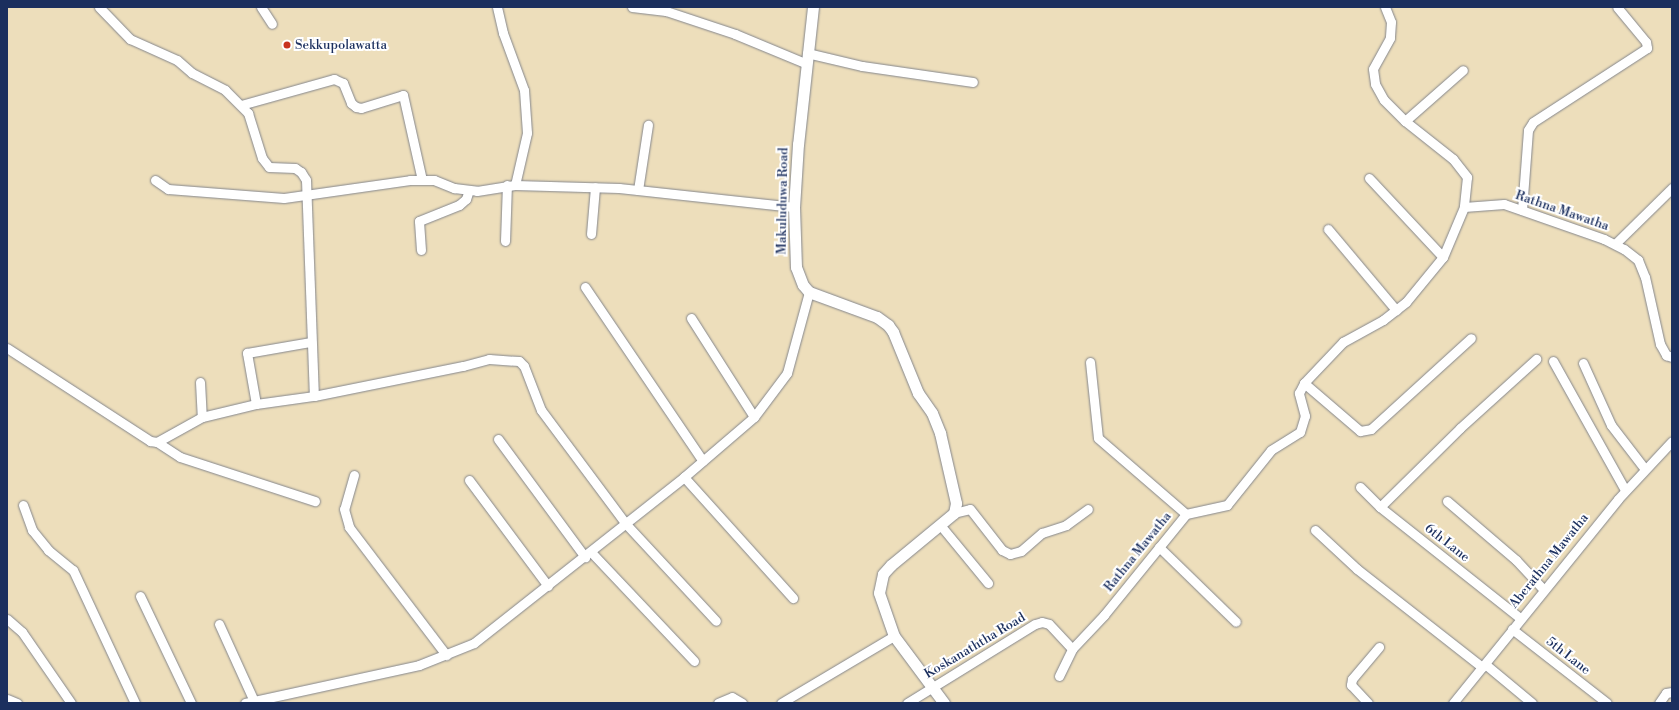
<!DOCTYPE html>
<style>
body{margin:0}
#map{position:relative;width:1679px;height:710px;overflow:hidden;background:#eddebb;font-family:"Libre Bodoni",serif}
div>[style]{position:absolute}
.roads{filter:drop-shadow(0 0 1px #84868c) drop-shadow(0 0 1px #84868c)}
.minor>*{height:9px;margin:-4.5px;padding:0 4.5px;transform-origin:4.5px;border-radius:4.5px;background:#fff}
.tertiary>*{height:11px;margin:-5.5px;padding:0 5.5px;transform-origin:5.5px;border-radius:5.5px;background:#fff}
.dots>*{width:11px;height:11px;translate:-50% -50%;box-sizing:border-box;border:2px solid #fff;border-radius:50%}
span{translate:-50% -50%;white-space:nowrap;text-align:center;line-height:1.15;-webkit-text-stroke:4px #fff;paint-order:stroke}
.poi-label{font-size:13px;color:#1b2f5e}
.left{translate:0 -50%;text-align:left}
.street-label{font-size:13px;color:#1b2f5e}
.frame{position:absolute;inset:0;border:8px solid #1b2f5e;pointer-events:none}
</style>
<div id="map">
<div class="roads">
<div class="minor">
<div style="left:99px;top:7px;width:45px;rotate:45.9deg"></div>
<div style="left:130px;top:39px;width:51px;rotate:24.1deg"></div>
<div style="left:177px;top:60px;width:20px;rotate:41deg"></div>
<div style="left:192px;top:73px;width:37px;rotate:27deg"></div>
<div style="left:225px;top:90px;width:33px;rotate:45deg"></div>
<div style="left:248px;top:113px;width:47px;rotate:72.7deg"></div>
<div style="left:262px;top:158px;width:11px;rotate:52deg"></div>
<div style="left:269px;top:167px;width:26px;rotate:2deg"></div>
<div style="left:295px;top:168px;width:7px;rotate:34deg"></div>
<div style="left:301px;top:172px;width:9px;rotate:58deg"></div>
<div style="left:306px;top:180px;width:216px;rotate:87.9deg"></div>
<div style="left:261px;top:7px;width:20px;rotate:57deg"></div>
<div style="left:497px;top:7px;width:27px;rotate:77deg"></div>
<div style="left:503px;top:33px;width:61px;rotate:69.8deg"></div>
<div style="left:524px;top:90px;width:43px;rotate:86deg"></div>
<div style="left:527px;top:133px;width:53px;rotate:103deg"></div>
<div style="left:632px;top:7px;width:34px;rotate:7deg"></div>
<div style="left:666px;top:11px;width:73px;rotate:18.4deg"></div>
<div style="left:735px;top:34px;width:76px;rotate:22.5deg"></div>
<div style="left:1385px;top:7px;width:16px;rotate:68deg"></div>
<div style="left:1391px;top:22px;width:16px;rotate:94deg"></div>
<div style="left:1390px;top:38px;width:35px;rotate:119deg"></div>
<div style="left:1373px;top:69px;width:15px;rotate:82deg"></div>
<div style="left:1375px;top:84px;width:18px;rotate:61deg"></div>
<div style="left:1384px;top:100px;width:30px;rotate:45deg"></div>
<div style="left:1405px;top:121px;width:61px;rotate:38.4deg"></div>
<div style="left:1453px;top:159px;width:23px;rotate:52deg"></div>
<div style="left:1467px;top:177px;width:30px;rotate:96deg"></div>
<div style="left:807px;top:53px;width:57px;rotate:13.3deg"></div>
<div style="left:862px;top:66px;width:112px;rotate:8.2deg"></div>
<div style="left:241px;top:105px;width:97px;rotate:-15.6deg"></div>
<div style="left:334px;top:79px;width:10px;rotate:24deg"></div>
<div style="left:343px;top:83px;width:22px;rotate:68deg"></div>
<div style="left:351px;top:103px;width:6px;rotate:39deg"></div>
<div style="left:356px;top:107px;width:5px;rotate:11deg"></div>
<div style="left:361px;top:108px;width:44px;rotate:-17.2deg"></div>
<div style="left:403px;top:95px;width:87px;rotate:77.4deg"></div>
<div style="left:1405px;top:121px;width:77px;rotate:-41.3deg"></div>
<div style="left:1369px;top:178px;width:108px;rotate:46.9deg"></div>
<div style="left:155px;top:180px;width:16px;rotate:35deg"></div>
<div style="left:168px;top:189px;width:116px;rotate:4.4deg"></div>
<div style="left:284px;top:198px;width:127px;rotate:-8.1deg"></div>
<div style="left:410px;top:180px;width:24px"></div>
<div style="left:434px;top:180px;width:22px;rotate:22deg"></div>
<div style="left:454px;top:188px;width:23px;rotate:7deg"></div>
<div style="left:477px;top:191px;width:38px;rotate:-9deg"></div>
<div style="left:515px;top:185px;width:104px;rotate:1.7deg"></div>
<div style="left:619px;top:188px;width:176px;rotate:6.2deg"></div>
<div style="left:638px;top:190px;width:66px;rotate:-81.3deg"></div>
<div style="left:1522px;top:210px;width:80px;rotate:-85.7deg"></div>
<div style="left:1528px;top:130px;width:9px;rotate:-58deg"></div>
<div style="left:1533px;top:122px;width:136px;rotate:-33deg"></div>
<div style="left:1647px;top:48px;width:6px;rotate:-99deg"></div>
<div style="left:1646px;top:42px;width:45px;rotate:-129.6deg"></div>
<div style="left:1328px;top:229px;width:106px;rotate:50deg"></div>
<div style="left:591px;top:234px;width:47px;rotate:-85.1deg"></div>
<div style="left:505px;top:241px;width:56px;rotate:-88deg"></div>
<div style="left:1615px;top:244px;width:80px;rotate:-44.5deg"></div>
<div style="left:421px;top:250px;width:29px;rotate:-94deg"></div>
<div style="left:419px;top:221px;width:43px;rotate:-21.8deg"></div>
<div style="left:459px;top:205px;width:9px;rotate:-41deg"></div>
<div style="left:466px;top:199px;width:9px;rotate:-72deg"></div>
<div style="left:585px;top:287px;width:210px;rotate:55.9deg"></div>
<div style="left:691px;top:318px;width:117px;rotate:57.5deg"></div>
<div style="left:7px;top:348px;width:171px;rotate:33deg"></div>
<div style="left:150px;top:441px;width:7px;rotate:8deg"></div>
<div style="left:157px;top:442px;width:51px;rotate:-29.1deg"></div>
<div style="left:202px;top:417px;width:56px;rotate:-13.5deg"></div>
<div style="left:256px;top:404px;width:59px;rotate:-7.9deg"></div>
<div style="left:314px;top:396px;width:152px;rotate:-11.4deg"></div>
<div style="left:463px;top:366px;width:27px;rotate:-15deg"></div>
<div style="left:489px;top:359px;width:30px;rotate:4deg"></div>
<div style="left:519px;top:361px;width:7px;rotate:45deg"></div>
<div style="left:524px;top:366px;width:47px;rotate:68.9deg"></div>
<div style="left:541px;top:410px;width:142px;rotate:53.3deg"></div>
<div style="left:626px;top:524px;width:132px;rotate:47.1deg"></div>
<div style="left:1553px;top:361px;width:148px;rotate:60.8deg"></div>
<div style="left:1090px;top:362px;width:76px;rotate:84deg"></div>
<div style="left:1098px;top:438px;width:116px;rotate:40.8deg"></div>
<div style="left:1583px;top:363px;width:68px;rotate:65.7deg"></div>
<div style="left:1611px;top:425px;width:54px;rotate:52.5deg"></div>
<div style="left:200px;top:382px;width:35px;rotate:87deg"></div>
<div style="left:1304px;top:383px;width:74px;rotate:40.6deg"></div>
<div style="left:1360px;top:431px;width:11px;rotate:-10deg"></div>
<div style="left:1371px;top:429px;width:135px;rotate:-42.3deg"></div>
<div style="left:256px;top:404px;width:52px;rotate:-100deg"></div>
<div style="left:247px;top:353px;width:65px;rotate:-9.8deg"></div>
<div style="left:498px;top:439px;width:147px;rotate:53.6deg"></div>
<div style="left:157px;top:442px;width:27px;rotate:33deg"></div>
<div style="left:180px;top:457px;width:142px;rotate:18.1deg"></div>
<div style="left:354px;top:475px;width:35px;rotate:106deg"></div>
<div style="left:344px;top:509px;width:19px;rotate:74deg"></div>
<div style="left:349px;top:527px;width:161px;rotate:52.8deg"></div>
<div style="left:684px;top:477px;width:163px;rotate:48deg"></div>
<div style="left:469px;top:480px;width:132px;rotate:53.3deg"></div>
<div style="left:1360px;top:487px;width:28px;rotate:45deg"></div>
<div style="left:1380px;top:507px;width:179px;rotate:38.4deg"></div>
<div style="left:1447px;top:501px;width:91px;rotate:40.5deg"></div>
<div style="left:1516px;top:560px;width:40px;rotate:47deg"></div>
<div style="left:23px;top:505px;width:27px;rotate:70deg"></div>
<div style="left:32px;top:530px;width:26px;rotate:51deg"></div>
<div style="left:48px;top:550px;width:32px;rotate:39deg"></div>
<div style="left:73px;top:570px;width:147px;rotate:65deg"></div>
<div style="left:1380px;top:507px;width:112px;rotate:-44.6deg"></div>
<div style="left:1460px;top:428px;width:103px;rotate:-42.2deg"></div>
<div style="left:954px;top:513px;width:16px;rotate:-14deg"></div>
<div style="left:970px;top:509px;width:52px;rotate:52deg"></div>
<div style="left:1002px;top:550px;width:9px;rotate:27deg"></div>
<div style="left:1010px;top:554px;width:11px;rotate:-15deg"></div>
<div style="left:1021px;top:551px;width:28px;rotate:-41deg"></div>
<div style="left:1042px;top:533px;width:25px;rotate:-18deg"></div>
<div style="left:1066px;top:525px;width:27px;rotate:-36deg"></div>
<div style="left:941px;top:526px;width:74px;rotate:50.5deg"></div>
<div style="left:1315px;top:530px;width:57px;rotate:42.9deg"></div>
<div style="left:1357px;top:569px;width:159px;rotate:38.1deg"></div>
<div style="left:1159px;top:547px;width:107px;rotate:44.2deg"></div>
<div style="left:591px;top:552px;width:150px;rotate:46.6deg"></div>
<div style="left:140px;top:596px;width:119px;rotate:64.5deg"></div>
<div style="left:7px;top:619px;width:20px;rotate:41deg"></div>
<div style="left:22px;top:632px;width:86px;rotate:55.4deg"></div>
<div style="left:219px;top:624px;width:85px;rotate:65.6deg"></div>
<div style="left:1512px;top:629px;width:120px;rotate:37.9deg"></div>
<div style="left:1485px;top:664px;width:61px;rotate:39.7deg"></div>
<div style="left:1059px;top:676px;width:30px;rotate:-64deg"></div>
<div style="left:1072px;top:649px;width:47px;rotate:-46.7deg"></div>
<div style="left:1104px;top:615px;width:130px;rotate:-50.9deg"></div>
<div style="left:1186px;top:514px;width:42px;rotate:-12.4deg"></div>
<div style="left:1227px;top:505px;width:70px;rotate:-51.3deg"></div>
<div style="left:1271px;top:450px;width:34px;rotate:-32deg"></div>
<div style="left:1300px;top:432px;width:17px;rotate:-73deg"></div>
<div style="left:1305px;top:416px;width:24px;rotate:-105deg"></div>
<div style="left:1299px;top:393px;width:11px;rotate:-63deg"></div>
<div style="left:1304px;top:383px;width:57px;rotate:-46.4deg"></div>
<div style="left:1343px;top:342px;width:46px;rotate:-28.8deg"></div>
<div style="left:1383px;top:320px;width:29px;rotate:-38deg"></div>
<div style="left:1406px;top:302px;width:58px;rotate:-50.6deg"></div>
<div style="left:1443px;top:257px;width:54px;rotate:-67.2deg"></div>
<div style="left:1464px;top:207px;width:40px;rotate:-4.3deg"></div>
<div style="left:1504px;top:204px;width:106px;rotate:19.3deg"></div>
<div style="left:1604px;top:239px;width:22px;rotate:27deg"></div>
<div style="left:1624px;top:249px;width:18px;rotate:38deg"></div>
<div style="left:1638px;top:260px;width:18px;rotate:68deg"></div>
<div style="left:1645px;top:277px;width:69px;rotate:77.4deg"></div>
<div style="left:1660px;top:344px;width:13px;rotate:61deg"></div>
<div style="left:1666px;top:355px;width:6px;rotate:18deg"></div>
<div style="left:7px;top:699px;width:11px;rotate:22deg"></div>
<div style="left:245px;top:703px;width:178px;rotate:-12.3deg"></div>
<div style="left:419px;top:665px;width:59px;rotate:-21.8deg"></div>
<div style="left:474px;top:643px;width:268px;rotate:-38.3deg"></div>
<div style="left:684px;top:477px;width:92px;rotate:-40.6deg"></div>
<div style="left:754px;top:417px;width:55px;rotate:-53.1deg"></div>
<div style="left:787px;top:373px;width:84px;rotate:-74.8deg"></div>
<div style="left:718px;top:703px;width:15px;rotate:-23deg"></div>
<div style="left:732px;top:697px;width:12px;rotate:31deg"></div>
<div style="left:781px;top:703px;width:131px;rotate:-30.7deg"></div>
<div style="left:907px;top:703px;width:150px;rotate:-31.7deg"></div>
<div style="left:1035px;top:624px;width:7px;rotate:-16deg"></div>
<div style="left:1042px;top:622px;width:7px;rotate:16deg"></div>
<div style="left:1049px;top:624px;width:34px;rotate:47deg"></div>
<div style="left:1368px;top:703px;width:25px;rotate:-133deg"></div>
<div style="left:1351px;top:685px;width:6px;rotate:-81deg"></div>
<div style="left:1352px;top:679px;width:42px;rotate:-49.8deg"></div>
<div style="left:1453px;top:703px;width:262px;rotate:-51deg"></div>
<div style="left:1618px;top:499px;width:79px;rotate:-47deg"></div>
<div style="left:1659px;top:703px;width:12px;rotate:-55deg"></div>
<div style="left:1666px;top:693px;width:6px;rotate:-9deg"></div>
</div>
<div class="tertiary">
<div style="left:813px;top:7px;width:138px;rotate:96.2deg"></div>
<div style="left:798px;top:144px;width:63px;rotate:93.6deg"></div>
<div style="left:794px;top:207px;width:60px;rotate:88.1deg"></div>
<div style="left:796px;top:267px;width:19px;rotate:69deg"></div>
<div style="left:803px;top:285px;width:9px;rotate:49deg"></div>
<div style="left:809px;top:292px;width:72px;rotate:20.2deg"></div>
<div style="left:877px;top:317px;width:14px;rotate:36deg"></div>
<div style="left:888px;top:325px;width:9px;rotate:54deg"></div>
<div style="left:893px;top:332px;width:66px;rotate:67.7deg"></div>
<div style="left:918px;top:393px;width:24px;rotate:55deg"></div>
<div style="left:932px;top:413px;width:22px;rotate:68deg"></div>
<div style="left:940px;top:433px;width:72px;rotate:77.1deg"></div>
<div style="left:956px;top:503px;width:10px;rotate:101deg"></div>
<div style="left:954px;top:513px;width:82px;rotate:140.5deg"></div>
<div style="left:891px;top:565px;width:12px;rotate:132deg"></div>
<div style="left:883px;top:574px;width:19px;rotate:102deg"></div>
<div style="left:879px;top:593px;width:46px;rotate:70.8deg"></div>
<div style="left:894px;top:636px;width:84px;rotate:53.3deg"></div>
</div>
</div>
<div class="dots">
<div style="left:287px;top:45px;background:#c8321e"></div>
</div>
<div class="poi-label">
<span class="left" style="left:295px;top:45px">Sekkupolawatta</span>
</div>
<div class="street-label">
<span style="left:783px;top:201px;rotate:-89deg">Makuluduwa Road</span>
<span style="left:1562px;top:211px;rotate:19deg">Rathna Mawatha</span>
<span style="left:1447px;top:543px;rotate:38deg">6th Lane</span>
<span style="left:1138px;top:552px;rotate:-51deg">Rathna Mawatha</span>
<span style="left:1549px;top:561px;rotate:-51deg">Aberathna Mawatha</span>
<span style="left:975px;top:646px;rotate:-31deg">Koskanaththa Road</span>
<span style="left:1568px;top:656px;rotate:38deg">5th Lane</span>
</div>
<div class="frame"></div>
</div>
